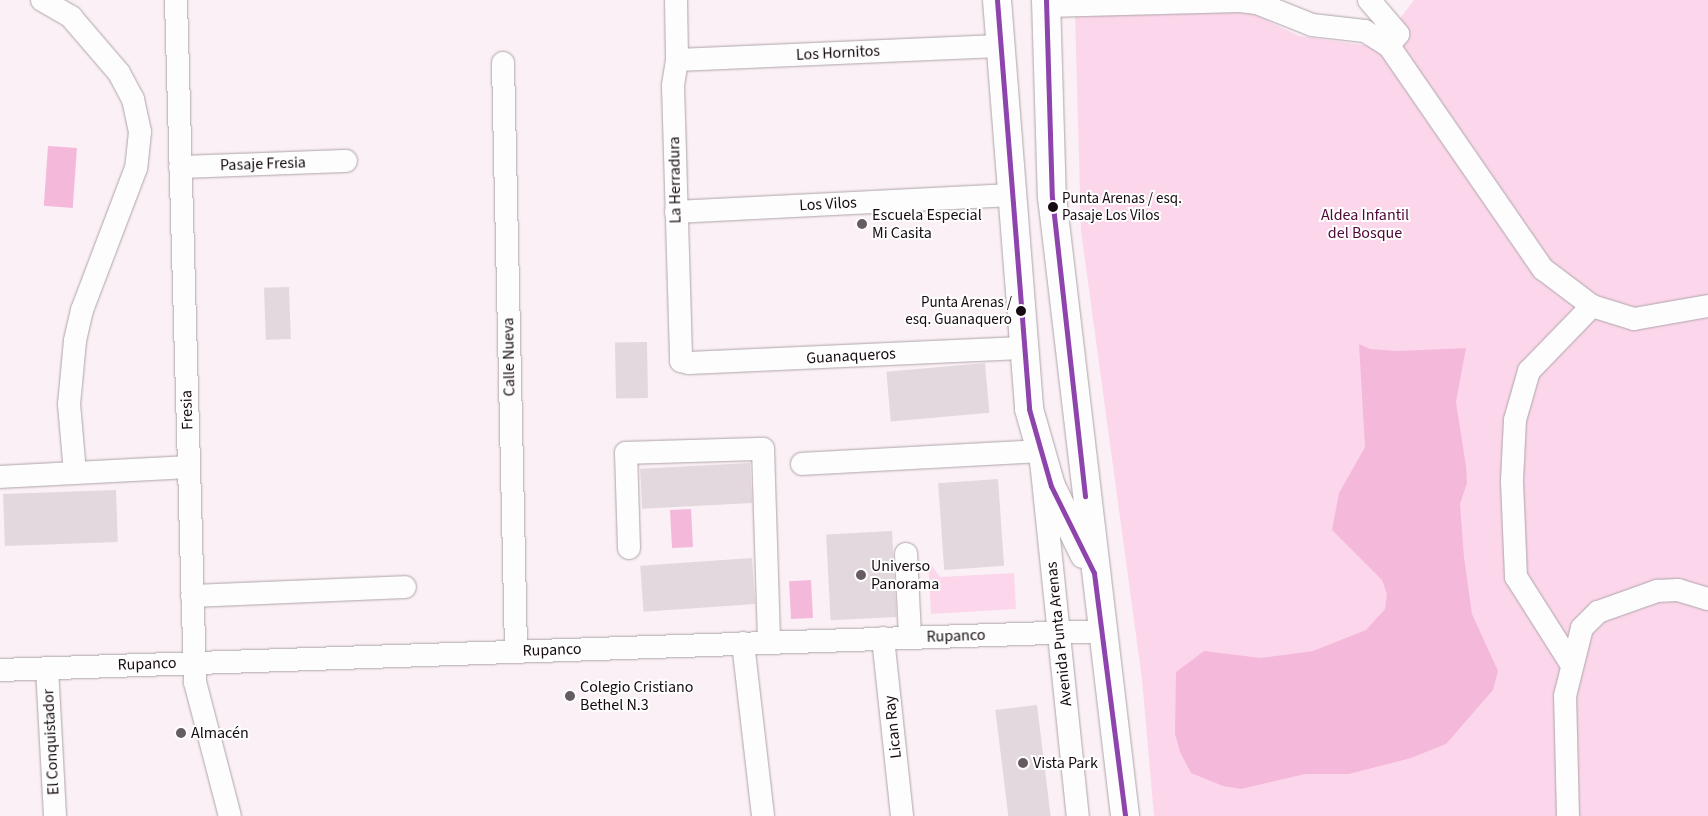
<!DOCTYPE html>
<meta charset="utf-8">
<style>
body{margin:0}
#map{position:relative;width:1708px;height:816px;overflow:hidden;background:#faf0f5;font-family:"Source Sans 3",sans-serif}
div>[style]{position:absolute}
.green>*{inset:0;background:#fcd7eb}
.water>*{inset:0;background:#f4b9da;transform-origin:0 0}
.building>*{inset:0;background:#e3d8dd;transform-origin:0 0}
.roads{filter:drop-shadow(0 0 1px #aea4a9) drop-shadow(0 0 1px #aea4a9)}
.minor>*{height:22px;margin:-11px;padding:0 11px;transform-origin:11px;border-radius:11px;background:#fefdfe}
.major>*{height:28px;margin:-14px;padding:0 14px;transform-origin:14px;border-radius:14px;background:#fefdfe}
.bus-1>*{height:5px;margin:-2.5px;padding:0 2.5px;transform-origin:2.5px;border-radius:2.5px;background:#8e44ad}
.dots>*{width:14px;height:14px;translate:-50% -50%;box-sizing:border-box;border:2px solid #fefefe;border-radius:50%}
span{translate:-50% -50%;white-space:nowrap;text-align:center;line-height:1.15;-webkit-text-stroke:4px #fefefe;paint-order:stroke}
.bus-label{font-size:15px;color:#160b11}
.left{translate:0 -50%;text-align:left}
.right{translate:-100% -50%;text-align:right}
.street-label{font-size:16px;color:#160b11}
.poi-label{font-size:16px;color:#160b11}
.park-label{font-size:16px;color:#4f0838}
</style>
<div id="map">
<div class="green">
<div style="clip-path:polygon(1414px 0,1708px 0,1708px 816px,1154px 816px,1142px 679px,1081px 231px,1075px 13px,1243px 9px,1299px 36px,1378px 47px)"></div>
<div style="clip-path:polygon(928px 560px,940px 577px,1014px 573px,1016px 609px,931px 614px)"></div>
</div>
<div class="water">
<div style="left:48px;top:146px;width:29px;height:60px;rotate:4deg"></div>
<div style="clip-path:polygon(1359px 344px,1370px 349px,1397px 351px,1466px 348px,1456px 402px,1466px 466px,1467px 483px,1460px 504px,1464px 557px,1472px 614px,1498px 671px,1493px 690px,1446px 744px,1411px 758px,1349px 774px,1305px 774px,1241px 789px,1223px 786px,1191px 773px,1180px 752px,1175px 734px,1176px 672px,1204px 651px,1261px 658px,1313px 651px,1366px 630px,1385px 609px,1387px 594px,1382px 580px,1332px 530px,1339px 493px,1365px 447px)"></div>
<div style="left:691px;top:509px;width:38px;height:21px;rotate:87deg"></div>
<div style="left:811px;top:580px;width:38px;height:22px;rotate:87deg"></div>
</div>
<div class="building">
<div style="left:289px;top:287px;width:52px;height:25px;rotate:88deg"></div>
<div style="left:647px;top:342px;width:56px;height:32px;rotate:89deg"></div>
<div style="left:985px;top:363px;width:50px;height:99px;rotate:85deg"></div>
<div style="left:750px;top:463px;width:40px;height:110px;rotate:87deg"></div>
<div style="left:998px;top:479px;width:87px;height:60px;rotate:86deg"></div>
<div style="left:116px;top:490px;width:52px;height:113px;rotate:88deg"></div>
<div style="left:892px;top:531px;width:86px;height:66px;rotate:87deg"></div>
<div style="left:752px;top:558px;width:46px;height:112px;rotate:86deg"></div>
<div style="left:1037px;top:705px;width:112px;height:42px;rotate:83deg"></div>
</div>
<div class="roads">
<div class="minor">
<div style="left:42px;top:0;width:34px;rotate:30deg"></div>
<div style="left:71px;top:17px;width:74px;rotate:49.4deg"></div>
<div style="left:119px;top:73px;width:30px;rotate:62deg"></div>
<div style="left:133px;top:99px;width:34px;rotate:78deg"></div>
<div style="left:140px;top:132px;width:36px;rotate:96deg"></div>
<div style="left:136px;top:168px;width:152px;rotate:110.8deg"></div>
<div style="left:82px;top:310px;width:32px;rotate:103deg"></div>
<div style="left:75px;top:341px;width:63px;rotate:95.4deg"></div>
<div style="left:69px;top:404px;width:69px;rotate:85deg"></div>
<div style="left:176px;top:0;width:682px;rotate:88.4deg"></div>
<div style="left:195px;top:682px;width:138px;rotate:75.4deg"></div>
<div style="left:676px;top:0;width:60px;rotate:89deg"></div>
<div style="left:677px;top:60px;width:26px;rotate:99deg"></div>
<div style="left:673px;top:86px;width:275px;rotate:88.3deg"></div>
<div style="left:681px;top:361px;width:8px;rotate:14deg"></div>
<div style="left:689px;top:363px;width:333px;rotate:-2.6deg"></div>
<div style="left:1369px;top:0;width:45px;rotate:49.5deg"></div>
<div style="left:1398px;top:34px;width:15px;rotate:127deg"></div>
<div style="left:1046px;top:6px;width:194px;rotate:-1.5deg"></div>
<div style="left:1240px;top:1px;width:17px;rotate:7deg"></div>
<div style="left:1257px;top:3px;width:59px;rotate:21.8deg"></div>
<div style="left:1312px;top:25px;width:53px;rotate:6.5deg"></div>
<div style="left:1365px;top:31px;width:28px;rotate:32deg"></div>
<div style="left:1389px;top:46px;width:271px;rotate:55.4deg"></div>
<div style="left:1543px;top:269px;width:61px;rotate:37.1deg"></div>
<div style="left:1592px;top:306px;width:44px;rotate:17.2deg"></div>
<div style="left:1634px;top:319px;width:75px;rotate:-10deg"></div>
<div style="left:677px;top:60px;width:322px;rotate:-2.5deg"></div>
<div style="left:503px;top:63px;width:588px;rotate:88.73deg"></div>
<div style="left:180px;top:167px;width:166px;rotate:-2.1deg"></div>
<div style="left:676px;top:212px;width:335px;rotate:-2.9deg"></div>
<div style="left:802px;top:464px;width:238px;rotate:-3.1deg"></div>
<div style="left:1040px;top:451px;width:367px;rotate:84.1deg"></div>
<div style="left:0;top:477px;width:188px;rotate:-3deg"></div>
<div style="left:629px;top:548px;width:95px;rotate:-91.8deg"></div>
<div style="left:626px;top:453px;width:137px;rotate:-1.7deg"></div>
<div style="left:763px;top:449px;width:193px;rotate:88.2deg"></div>
<div style="left:906px;top:554px;width:83px;rotate:87.2deg"></div>
<div style="left:192px;top:596px;width:213px;rotate:-2.4deg"></div>
<div style="left:883px;top:638px;width:179px;rotate:83.9deg"></div>
<div style="left:743px;top:643px;width:174px;rotate:83.4deg"></div>
<div style="left:1570px;top:662px;width:101px;rotate:-122.4deg"></div>
<div style="left:1516px;top:577px;width:96px;rotate:-92.4deg"></div>
<div style="left:1512px;top:481px;width:61px;rotate:-87.2deg"></div>
<div style="left:1515px;top:420px;width:51px;rotate:-74.1deg"></div>
<div style="left:1529px;top:371px;width:91px;rotate:-45.9deg"></div>
<div style="left:47px;top:668px;width:148px;rotate:86.9deg"></div>
<div style="left:0;top:670px;width:1105px;rotate:-2.02deg"></div>
<div style="left:1568px;top:816px;width:120px;rotate:-91.4deg"></div>
<div style="left:1565px;top:696px;width:70px;rotate:-76deg"></div>
<div style="left:1582px;top:628px;width:23px;rotate:-45deg"></div>
<div style="left:1598px;top:612px;width:63px;rotate:-19.6deg"></div>
<div style="left:1657px;top:591px;width:21px;rotate:-3deg"></div>
<div style="left:1678px;top:590px;width:31px;rotate:17deg"></div>
</div>
<div class="major">
<div style="left:997px;top:0;width:410px;rotate:85.5deg"></div>
<div style="left:1029px;top:409px;width:80px;rotate:74.1deg"></div>
<div style="left:1051px;top:486px;width:76px;rotate:64.1deg"></div>
<div style="left:1046px;top:0;width:197px;rotate:88.3deg"></div>
<div style="left:1052px;top:197px;width:623px;rotate:83.27deg"></div>
</div>
</div>
<div class="bus-1">
<div style="left:997px;top:0;width:410px;rotate:85.5deg"></div>
<div style="left:1029px;top:409px;width:80px;rotate:74.1deg"></div>
<div style="left:1051px;top:486px;width:97px;rotate:63.7deg"></div>
<div style="left:1094px;top:573px;width:245px;rotate:82.7deg"></div>
<div style="left:1046px;top:0;width:197px;rotate:88.3deg"></div>
<div style="left:1052px;top:197px;width:301px;rotate:83.7deg"></div>
</div>
<div class="dots">
<div style="left:1053px;top:207px;background:#160b11"></div>
<div style="left:862px;top:224px;background:#665b61"></div>
<div style="left:1021px;top:311px;background:#160b11"></div>
<div style="left:861px;top:575px;background:#665b61"></div>
<div style="left:570px;top:696px;background:#665b61"></div>
<div style="left:181px;top:733px;background:#665b61"></div>
<div style="left:1023px;top:763px;background:#665b61"></div>
</div>
<div class="bus-label">
<span class="left" style="left:1062px;top:207px">Punta Arenas / esq.<br>Pasaje Los Vilos</span>
<span class="right" style="left:1012px;top:311px">Punta Arenas /<br>esq. Guanaquero</span>
</div>
<div class="street-label">
<span style="left:838px;top:53px;rotate:-3deg">Los Hornitos</span>
<span style="left:263px;top:164px;rotate:-2deg">Pasaje Fresia</span>
<span style="left:675px;top:180px;rotate:-91deg">La Herradura</span>
<span style="left:828px;top:204px;rotate:-3deg">Los Vilos</span>
<span style="left:851px;top:356px;rotate:-3deg">Guanaqueros</span>
<span style="left:509px;top:357px;rotate:-91deg">Calle Nueva</span>
<span style="left:187px;top:410px;rotate:-92deg">Fresia</span>
<span style="left:1059px;top:634px;rotate:-96deg">Avenida Punta Arenas</span>
<span style="left:956px;top:636px;rotate:-2deg">Rupanco</span>
<span style="left:552px;top:650px;rotate:-2deg">Rupanco</span>
<span style="left:147px;top:664px;rotate:-2deg">Rupanco</span>
<span style="left:893px;top:727px;rotate:-96deg">Lican Ray</span>
<span style="left:51px;top:742px;rotate:-93deg">El Conquistador</span>
</div>
<div class="poi-label">
<span class="left" style="left:872px;top:224px">Escuela Especial<br>Mi Casita</span>
<span class="left" style="left:871px;top:575px">Universo<br>Panorama</span>
<span class="left" style="left:580px;top:696px">Colegio Cristiano<br>Bethel N.3</span>
<span class="left" style="left:191px;top:733px">Almacén</span>
<span class="left" style="left:1033px;top:763px">Vista Park</span>
</div>
<div class="park-label">
<span style="left:1365px;top:224px">Aldea Infantil<br>del Bosque</span>
</div>
</div>
